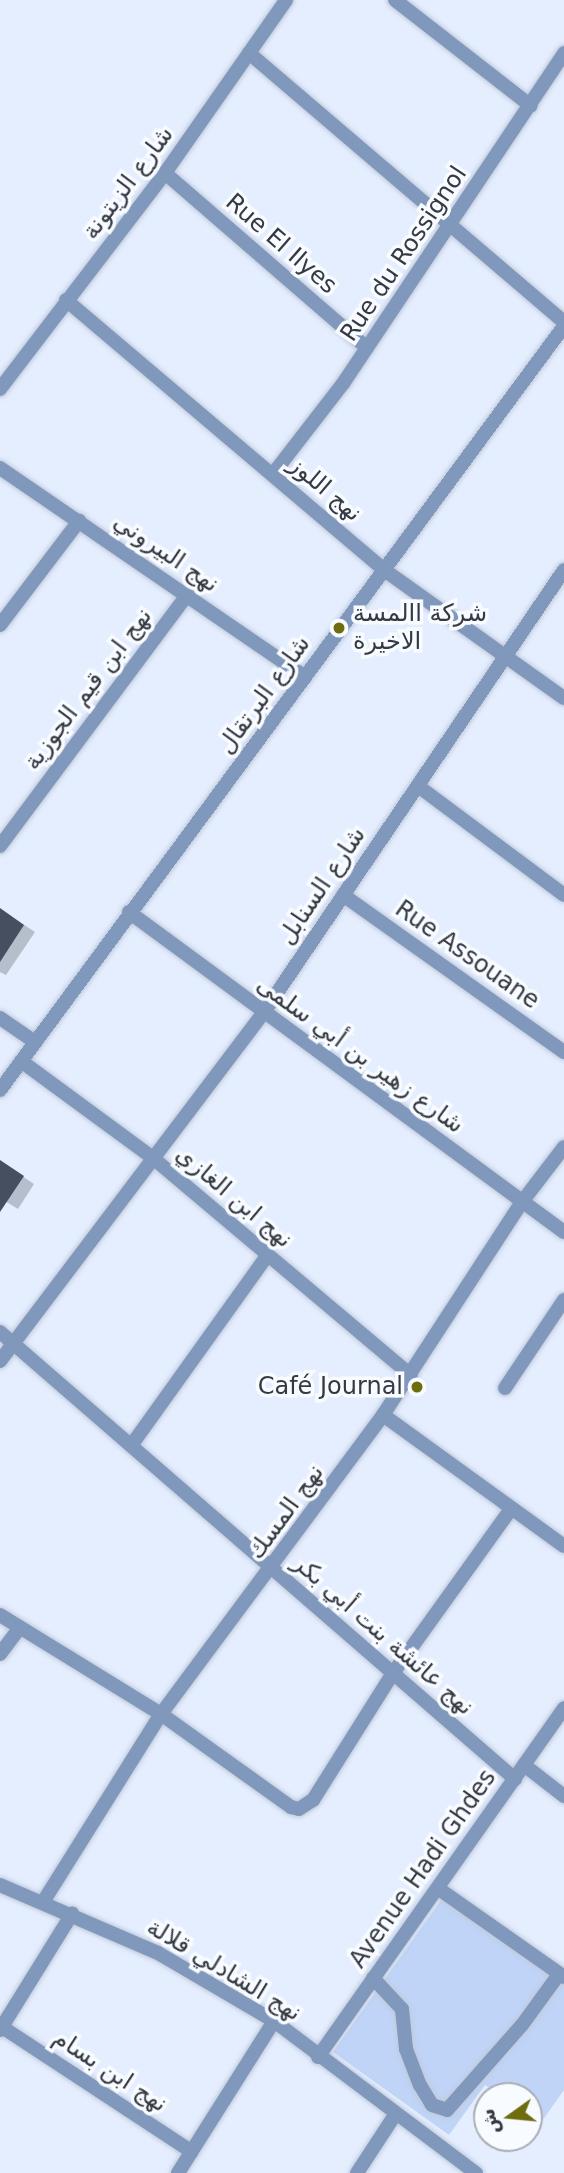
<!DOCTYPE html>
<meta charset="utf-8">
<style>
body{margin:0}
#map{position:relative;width:564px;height:2173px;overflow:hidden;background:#e4eeff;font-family:"DejaVu Sans",Vazirmatn,sans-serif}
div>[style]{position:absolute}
.green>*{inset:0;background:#bfd4f7}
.shadow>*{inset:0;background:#0003}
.building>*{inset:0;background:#454f60}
.roads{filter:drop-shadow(0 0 2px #c1cad9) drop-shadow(0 0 2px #c1cad9)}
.minor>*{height:14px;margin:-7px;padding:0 7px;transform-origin:7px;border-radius:7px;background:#8198bd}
.tertiary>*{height:14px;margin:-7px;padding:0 7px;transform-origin:7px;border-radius:7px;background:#8198bd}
.dots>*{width:19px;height:19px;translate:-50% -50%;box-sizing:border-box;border:4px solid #f8fbff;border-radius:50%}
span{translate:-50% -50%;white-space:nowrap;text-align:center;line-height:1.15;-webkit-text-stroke:7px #f8fbff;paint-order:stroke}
.street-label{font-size:24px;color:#353a42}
.poi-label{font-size:24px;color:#353a42}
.left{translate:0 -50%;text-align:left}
.right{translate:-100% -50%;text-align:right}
.north{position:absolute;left:473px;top:2082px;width:70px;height:70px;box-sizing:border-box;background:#f8fbff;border:2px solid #aaaeb3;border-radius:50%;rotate:255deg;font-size:19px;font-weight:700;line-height:28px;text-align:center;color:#353a42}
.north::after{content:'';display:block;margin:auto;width:24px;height:32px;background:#6d6d0e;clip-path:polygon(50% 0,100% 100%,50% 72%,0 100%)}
</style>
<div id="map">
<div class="green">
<div style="clip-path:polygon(444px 1896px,564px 1982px,564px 2090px,540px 2124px,529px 2116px,529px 2096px,501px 2096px,485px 2085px,449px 2135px,333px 2052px)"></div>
</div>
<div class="shadow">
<div style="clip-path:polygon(0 909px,35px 932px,6px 975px,0 972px)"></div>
<div style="clip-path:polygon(0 1161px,34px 1184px,18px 1209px,0 1198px)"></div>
</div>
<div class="building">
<div style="clip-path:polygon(0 908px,24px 925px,0 962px)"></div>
<div style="clip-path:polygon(0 1160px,24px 1176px,0 1212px)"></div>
</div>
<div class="roads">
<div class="minor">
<div style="left:395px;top:0;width:172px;rotate:37.9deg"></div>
<div style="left:249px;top:53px;width:414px;rotate:40.5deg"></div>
<div style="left:165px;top:173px;width:267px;rotate:40.9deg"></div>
<div style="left:66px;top:300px;width:416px;rotate:40.3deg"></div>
<div style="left:383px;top:569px;width:222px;rotate:35.5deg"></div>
<div style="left:0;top:389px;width:272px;rotate:-52.6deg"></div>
<div style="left:165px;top:173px;width:211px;rotate:-55deg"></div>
<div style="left:0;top:468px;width:370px;rotate:34.4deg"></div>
<div style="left:273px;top:474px;width:116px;rotate:-52.3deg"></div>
<div style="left:344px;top:382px;width:396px;rotate:-56.2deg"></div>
<div style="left:0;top:625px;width:131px;rotate:-52.8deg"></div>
<div style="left:418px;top:786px;width:182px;rotate:36.7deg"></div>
<div style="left:0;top:846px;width:314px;rotate:-53.3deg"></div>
<div style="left:343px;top:895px;width:271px;rotate:35.4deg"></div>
<div style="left:129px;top:912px;width:540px;rotate:36.34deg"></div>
<div style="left:0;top:1018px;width:42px;rotate:34.4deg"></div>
<div style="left:21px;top:1061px;width:164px;rotate:36.3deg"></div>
<div style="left:153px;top:1158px;width:337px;rotate:40.1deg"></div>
<div style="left:0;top:1090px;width:950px;rotate:-53.56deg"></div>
<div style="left:0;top:1332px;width:682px;rotate:40.96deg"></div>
<div style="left:0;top:1361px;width:438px;rotate:-52.9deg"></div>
<div style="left:264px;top:1012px;width:534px;rotate:-55.83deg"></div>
<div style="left:505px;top:1388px;width:106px;rotate:-56.2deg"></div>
<div style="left:383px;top:1415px;width:223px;rotate:35.9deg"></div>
<div style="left:133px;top:1443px;width:230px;rotate:-54.4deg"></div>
<div style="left:0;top:1615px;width:189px;rotate:31.6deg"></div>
<div style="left:161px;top:1714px;width:160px;rotate:35.6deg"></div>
<div style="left:291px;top:1807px;width:8px;rotate:14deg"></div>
<div style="left:299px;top:1809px;width:17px;rotate:-33deg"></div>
<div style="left:313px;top:1800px;width:146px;rotate:-57.8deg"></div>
<div style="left:391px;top:1676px;width:206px;rotate:-54.3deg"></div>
<div style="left:0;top:1654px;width:30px;rotate:-53deg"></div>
<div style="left:524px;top:1765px;width:51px;rotate:37.8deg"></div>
<div style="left:439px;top:1889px;width:153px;rotate:35.1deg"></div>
<div style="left:43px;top:1902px;width:222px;rotate:-57.9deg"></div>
<div style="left:161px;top:1714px;width:372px;rotate:-53.4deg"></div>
<div style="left:383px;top:1415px;width:254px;rotate:-56.9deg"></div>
<div style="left:522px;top:1202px;width:69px;rotate:-52.6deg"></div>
<div style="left:373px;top:1978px;width:42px;rotate:46.9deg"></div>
<div style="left:402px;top:2009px;width:40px;rotate:84.3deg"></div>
<div style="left:406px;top:2049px;width:39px;rotate:69deg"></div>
<div style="left:420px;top:2085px;width:23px;rotate:59deg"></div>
<div style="left:432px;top:2105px;width:16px;rotate:18deg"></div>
<div style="left:447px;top:2110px;width:113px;rotate:-48.6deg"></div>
<div style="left:522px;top:2025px;width:63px;rotate:-54deg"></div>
<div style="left:2px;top:2027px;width:227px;rotate:33.3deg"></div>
<div style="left:0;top:2030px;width:137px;rotate:-58.2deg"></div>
<div style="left:318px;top:2057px;width:427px;rotate:-54.8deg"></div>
<div style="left:178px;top:2173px;width:180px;rotate:-57.7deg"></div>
<div style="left:357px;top:2173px;width:69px;rotate:-56.8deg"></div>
</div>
<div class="tertiary">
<div style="left:0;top:1885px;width:172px;rotate:23.3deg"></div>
<div style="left:158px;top:1953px;width:134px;rotate:30.4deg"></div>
<div style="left:274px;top:2021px;width:253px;rotate:37deg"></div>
</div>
</div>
<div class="dots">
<div style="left:339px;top:628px;background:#6d6d0e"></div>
<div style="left:417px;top:1387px;background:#6d6d0e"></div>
</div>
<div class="street-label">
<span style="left:128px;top:183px;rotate:-53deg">شارع الزيتونة</span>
<span style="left:281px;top:244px;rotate:41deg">Rue El Ilyes</span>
<span style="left:404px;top:254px;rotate:-56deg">Rue du Rossignol</span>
<span style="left:325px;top:489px;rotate:40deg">نهج اللوز</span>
<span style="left:166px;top:553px;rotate:34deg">نهج البيروني</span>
<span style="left:88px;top:689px;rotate:-53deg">نهج ابن قيم الجوزية</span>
<span style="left:264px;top:695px;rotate:-54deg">شارع البرتقال</span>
<span style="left:322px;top:886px;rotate:-56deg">شارع السنابل</span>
<span style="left:467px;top:955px;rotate:35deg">Rue Assouane</span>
<span style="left:360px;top:1055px;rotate:36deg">شارع زهير بن أبي سلمى</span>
<span style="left:234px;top:1197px;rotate:40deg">نهج ابن الغازي</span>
<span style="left:286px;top:1512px;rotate:-54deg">نهج المسك</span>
<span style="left:383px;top:1635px;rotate:41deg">نهج عائشة بنت أبي بكر</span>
<span style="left:423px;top:1869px;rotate:-55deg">Avenue Hadi Ghdes</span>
<span style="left:224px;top:1970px;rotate:31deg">نهج الشادلي قلالة</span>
<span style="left:110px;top:2071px;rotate:33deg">نهج ابن بسام</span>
</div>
<div class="poi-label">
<span class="left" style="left:353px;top:628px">شركة االمسة<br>الاخيرة</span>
<span class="right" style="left:403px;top:1387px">Café Journal</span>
</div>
<div class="north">ش</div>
</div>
